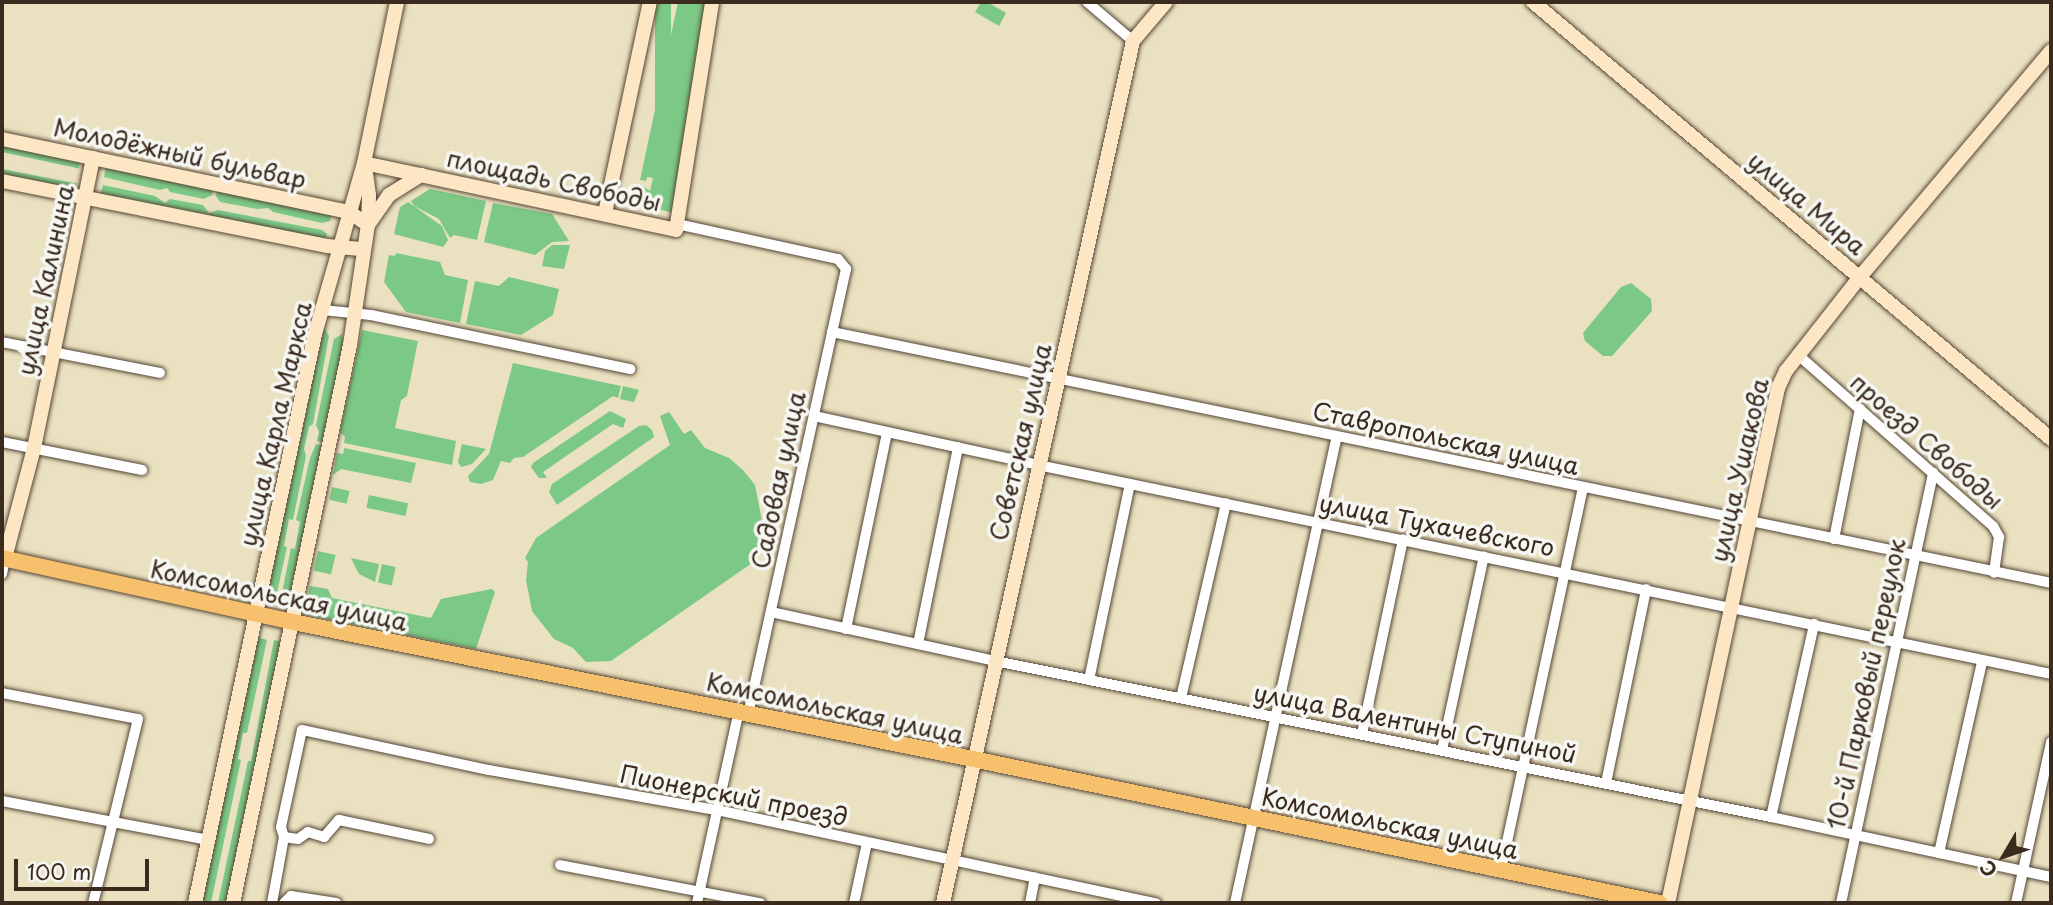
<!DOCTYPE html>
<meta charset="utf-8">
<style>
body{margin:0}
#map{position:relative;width:2053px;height:905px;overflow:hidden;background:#eae1c0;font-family:"Playpen Sans",sans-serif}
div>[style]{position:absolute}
.green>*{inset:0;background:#7cc886;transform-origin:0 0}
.roads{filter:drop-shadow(0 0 2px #554536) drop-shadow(0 0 2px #554536)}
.street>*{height:10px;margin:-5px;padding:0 5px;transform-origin:5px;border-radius:5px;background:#fff}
.secondary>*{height:14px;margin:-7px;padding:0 7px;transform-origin:7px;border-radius:7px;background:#fce6c4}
.primary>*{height:16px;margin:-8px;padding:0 8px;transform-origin:8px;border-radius:8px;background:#f7c06c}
span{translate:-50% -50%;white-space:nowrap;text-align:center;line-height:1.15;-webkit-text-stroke:7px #f6f6f2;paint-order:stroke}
.street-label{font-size:24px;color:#3b2a1e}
.frame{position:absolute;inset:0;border:4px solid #3b2a1e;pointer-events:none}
.north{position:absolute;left:1969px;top:821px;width:70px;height:70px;-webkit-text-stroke:5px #f6f6f2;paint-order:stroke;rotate:231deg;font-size:19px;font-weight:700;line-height:28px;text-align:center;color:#3b2a1e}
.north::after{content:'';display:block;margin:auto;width:24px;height:32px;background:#3b2a1e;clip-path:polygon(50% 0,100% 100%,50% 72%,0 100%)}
.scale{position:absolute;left:14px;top:859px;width:135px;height:32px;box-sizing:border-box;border:4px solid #3b2a1e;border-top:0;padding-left:9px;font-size:21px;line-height:24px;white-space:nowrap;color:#3b2a1e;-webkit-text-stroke:5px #f6f6f2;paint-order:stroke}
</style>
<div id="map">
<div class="green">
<div style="left:655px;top:2px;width:16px;height:201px"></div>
<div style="clip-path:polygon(678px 2px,705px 2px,676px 214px,636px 203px,640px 184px,650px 191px,653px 178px,647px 177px,646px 181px,640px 180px)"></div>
<div style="clip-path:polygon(981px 2px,987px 2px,1006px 13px,999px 26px,975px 12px)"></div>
<div style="left:2px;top:145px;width:80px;height:7px;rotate:12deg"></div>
<div style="clip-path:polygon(106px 167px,213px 189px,212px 195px,204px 199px,170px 192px,167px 188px,160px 190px,104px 177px)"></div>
<div style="left:2px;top:169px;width:76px;height:7px;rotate:11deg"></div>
<div style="clip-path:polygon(103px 185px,155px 196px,165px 203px,170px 199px,203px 205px,209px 213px,218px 210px,322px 230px,327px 234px,325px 241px,100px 196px)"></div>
<div style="clip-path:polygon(217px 189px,332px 214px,330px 221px,322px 223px,273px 212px,268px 208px,258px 209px,220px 202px,216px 196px)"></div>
<div style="clip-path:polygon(430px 189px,486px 201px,477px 240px,454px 235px,450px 238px,439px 219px,414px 206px,411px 201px)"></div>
<div style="clip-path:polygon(408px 202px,442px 226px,448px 240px,443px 247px,394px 234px,400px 207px)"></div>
<div style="clip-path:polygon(493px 203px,552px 214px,569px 241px,552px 242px,535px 255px,484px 242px)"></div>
<div style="clip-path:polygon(552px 245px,570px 245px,564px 269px,542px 266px,545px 251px)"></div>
<div style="clip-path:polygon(396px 253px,440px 262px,445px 275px,468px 280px,460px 323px,406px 312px,384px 282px,389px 255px,395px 256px)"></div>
<div style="clip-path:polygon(509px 277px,559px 289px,553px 315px,521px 335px,466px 324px,475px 281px,499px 286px)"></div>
<div style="clip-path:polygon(1631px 283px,1651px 299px,1652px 311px,1612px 356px,1603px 356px,1585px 341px,1583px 333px,1621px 287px)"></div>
<div style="clip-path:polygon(324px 327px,329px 336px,313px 424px,309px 427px,304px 449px,306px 456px,293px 520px,289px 519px,284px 546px,287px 547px,274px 606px,265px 604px)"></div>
<div style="clip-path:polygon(362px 330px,418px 341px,407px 396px,401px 400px,395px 428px,456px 441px,452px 465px,344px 443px,345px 437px,340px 432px)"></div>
<div style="clip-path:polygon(342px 334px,344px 346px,323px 442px,317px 441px,319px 432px,316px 425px,334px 339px)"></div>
<div style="clip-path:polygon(513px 363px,621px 386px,618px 398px,613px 396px,523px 457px,514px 458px,510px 463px,501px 461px,493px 480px,481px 484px,470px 482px,468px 476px,489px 454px)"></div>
<div style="clip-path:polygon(623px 386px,639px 390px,634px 402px,620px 399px)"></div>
<div style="clip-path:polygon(610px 411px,626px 419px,623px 428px,613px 424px,543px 472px,547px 478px,539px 478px,531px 467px,533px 463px)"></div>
<div style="clip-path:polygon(669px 412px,684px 434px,691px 430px,705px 448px,729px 458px,743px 470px,755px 485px,762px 521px,773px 536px,749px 554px,755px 561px,611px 661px,586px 662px,573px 648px,554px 639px,532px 611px,526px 580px,528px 562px,525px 558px,536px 538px,670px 445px,660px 416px)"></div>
<div style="clip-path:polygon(646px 425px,652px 430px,654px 437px,557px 505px,549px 492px,552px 484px,639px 426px)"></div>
<div style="clip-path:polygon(316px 444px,322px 446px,289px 609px,279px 607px,291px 548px,295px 549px,300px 522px,296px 520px,310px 458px)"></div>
<div style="clip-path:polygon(462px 444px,486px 449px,472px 464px,461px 467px,458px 462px)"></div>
<div style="clip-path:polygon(344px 448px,416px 463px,411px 483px,341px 469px,333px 475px,337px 453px,343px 454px)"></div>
<div style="left:332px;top:487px;width:18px;height:13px;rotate:13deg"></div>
<div style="left:369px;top:495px;width:40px;height:13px;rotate:12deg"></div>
<div style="left:318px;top:551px;width:18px;height:20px;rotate:13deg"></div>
<div style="clip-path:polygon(351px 558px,379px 564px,375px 582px,359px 574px)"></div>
<div style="left:382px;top:564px;width:14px;height:19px;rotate:12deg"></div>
<div style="clip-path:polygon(310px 586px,328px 589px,332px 598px,431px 618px,441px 599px,492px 589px,495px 592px,476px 649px,303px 614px)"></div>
<div style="clip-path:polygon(257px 637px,267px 640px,247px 733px,243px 733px,238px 759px,241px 760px,211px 903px,201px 903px)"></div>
<div style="clip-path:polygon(274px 640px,284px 642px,229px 903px,218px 903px,248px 761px,251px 761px)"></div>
</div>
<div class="roads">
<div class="street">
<div style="left:1087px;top:2px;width:60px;rotate:40.3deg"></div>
<div style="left:677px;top:224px;width:165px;rotate:12.3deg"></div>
<div style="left:838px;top:259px;width:13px;rotate:51deg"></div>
<div style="left:846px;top:269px;width:455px;rotate:102.4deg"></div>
<div style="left:323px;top:310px;width:48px;rotate:5.9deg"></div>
<div style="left:371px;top:315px;width:265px;rotate:11.8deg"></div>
<div style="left:832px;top:332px;width:1245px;rotate:11.63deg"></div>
<div style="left:2px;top:342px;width:161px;rotate:11.1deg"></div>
<div style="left:1797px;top:354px;width:261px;rotate:41.3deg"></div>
<div style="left:1993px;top:526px;width:13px;rotate:61deg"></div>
<div style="left:1999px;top:537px;width:36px;rotate:98deg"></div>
<div style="left:814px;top:416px;width:229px;rotate:12.3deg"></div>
<div style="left:1038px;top:465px;width:1034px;rotate:11.66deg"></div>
<div style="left:2px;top:442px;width:143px;rotate:11.3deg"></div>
<div style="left:1834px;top:539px;width:133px;rotate:-78.7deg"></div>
<div style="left:2px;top:574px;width:16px;rotate:-79deg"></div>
<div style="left:771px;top:612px;width:229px;rotate:12.3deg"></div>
<div style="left:995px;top:661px;width:792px;rotate:11.37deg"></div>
<div style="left:1771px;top:817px;width:286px;rotate:12.1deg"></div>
<div style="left:846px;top:629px;width:201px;rotate:-78.2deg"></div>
<div style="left:918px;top:644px;width:201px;rotate:-78.5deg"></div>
<div style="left:1089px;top:680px;width:200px;rotate:-78.2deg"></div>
<div style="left:2px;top:693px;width:138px;rotate:10.8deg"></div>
<div style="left:138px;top:719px;width:189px;rotate:103.7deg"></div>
<div style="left:1181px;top:698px;width:200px;rotate:-77deg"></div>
<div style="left:1362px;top:734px;width:199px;rotate:-78.1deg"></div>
<div style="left:1442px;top:750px;width:198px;rotate:-77.8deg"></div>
<div style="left:1606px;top:783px;width:198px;rotate:-78.3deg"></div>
<div style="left:2px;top:801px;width:210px;rotate:10.7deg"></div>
<div style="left:1771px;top:817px;width:198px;rotate:-77.4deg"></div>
<div style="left:284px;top:837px;width:14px;rotate:8deg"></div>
<div style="left:298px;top:839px;width:12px;rotate:-35deg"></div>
<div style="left:308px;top:832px;width:17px;rotate:17deg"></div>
<div style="left:324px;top:837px;width:23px;rotate:-49deg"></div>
<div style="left:339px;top:820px;width:92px;rotate:11.9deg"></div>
<div style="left:1939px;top:853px;width:196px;rotate:-77.3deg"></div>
<div style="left:560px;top:865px;width:204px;rotate:10.8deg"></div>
<div style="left:1501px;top:870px;width:391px;rotate:-77.9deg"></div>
<div style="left:272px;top:903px;width:67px;rotate:-79.7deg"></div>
<div style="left:284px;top:837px;width:10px;rotate:-107deg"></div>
<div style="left:281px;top:827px;width:99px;rotate:-77.8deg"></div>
<div style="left:302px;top:730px;width:191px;rotate:12.1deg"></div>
<div style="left:489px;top:770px;width:231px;rotate:10deg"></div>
<div style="left:717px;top:810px;width:449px;rotate:12deg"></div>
<div style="left:284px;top:903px;width:10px;rotate:-45deg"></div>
<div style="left:291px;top:896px;width:46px;rotate:8.8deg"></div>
<div style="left:697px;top:903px;width:197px;rotate:-77.7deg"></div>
<div style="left:854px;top:903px;width:61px;rotate:-77.8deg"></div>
<div style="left:1030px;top:903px;width:26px;rotate:-79deg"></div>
<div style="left:1235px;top:903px;width:477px;rotate:-77.7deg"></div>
<div style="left:1841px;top:903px;width:440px;rotate:-77.9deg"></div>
<div style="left:2016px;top:903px;width:165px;rotate:-77.7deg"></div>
</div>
<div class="secondary">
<div style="left:1533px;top:2px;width:678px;rotate:40.15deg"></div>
<div style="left:2px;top:139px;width:355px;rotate:11.9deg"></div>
<div style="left:349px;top:212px;width:23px;rotate:34deg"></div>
<div style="left:368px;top:225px;width:37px;rotate:-55deg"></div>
<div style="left:389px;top:195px;width:38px;rotate:-32deg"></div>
<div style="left:364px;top:163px;width:319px;rotate:12.1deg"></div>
<div style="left:676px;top:230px;width:231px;rotate:-81deg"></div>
<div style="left:2px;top:181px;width:331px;rotate:11.3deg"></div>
<div style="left:327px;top:246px;width:37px;rotate:5deg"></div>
<div style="left:605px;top:213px;width:216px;rotate:-78deg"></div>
<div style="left:5px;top:558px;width:114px;rotate:-75.2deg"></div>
<div style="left:34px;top:448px;width:296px;rotate:-78.5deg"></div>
<div style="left:195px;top:903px;width:582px;rotate:-78.09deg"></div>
<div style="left:315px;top:334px;width:178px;rotate:-74deg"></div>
<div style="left:364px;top:163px;width:164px;rotate:-78.4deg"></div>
<div style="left:233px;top:903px;width:570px;rotate:-78.16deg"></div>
<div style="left:350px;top:345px;width:121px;rotate:-81.5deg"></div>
<div style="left:368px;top:225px;width:30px;rotate:-88deg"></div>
<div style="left:369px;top:195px;width:27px;rotate:-98deg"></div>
<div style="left:943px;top:903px;width:883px;rotate:-77.57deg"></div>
<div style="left:1133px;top:41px;width:51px;rotate:-49.8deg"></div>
<div style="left:1668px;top:903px;width:527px;rotate:-77.94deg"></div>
<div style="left:1778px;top:388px;width:19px;rotate:-65deg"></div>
<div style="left:1786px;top:371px;width:120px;rotate:-51.8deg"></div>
<div style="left:1860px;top:277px;width:296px;rotate:-49.8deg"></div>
</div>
<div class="primary">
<div style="left:2px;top:558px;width:303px;rotate:12.4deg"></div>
<div style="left:298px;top:623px;width:689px;rotate:11.39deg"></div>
<div style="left:973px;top:759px;width:701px;rotate:11.85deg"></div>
</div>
</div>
<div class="street-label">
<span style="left:180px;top:153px;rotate:12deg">Молодёжный бульвар</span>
<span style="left:554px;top:180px;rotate:12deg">площадь Свободы</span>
<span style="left:1807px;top:203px;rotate:40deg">улица Мира</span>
<span style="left:45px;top:280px;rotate:-78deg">улица Калинина</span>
<span style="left:275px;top:424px;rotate:-77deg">улица Карла Маркса</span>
<span style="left:1446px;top:438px;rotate:12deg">Ставропольская улица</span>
<span style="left:1927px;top:441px;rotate:41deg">проезд Свободы</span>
<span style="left:1020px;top:442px;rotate:-77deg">Советская улица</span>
<span style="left:1739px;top:470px;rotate:-77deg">улица Ушакова</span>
<span style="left:778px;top:480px;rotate:-78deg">Садовая улица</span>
<span style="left:1437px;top:525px;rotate:11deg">улица Тухачевского</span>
<span style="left:279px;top:595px;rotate:12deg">Комсомольская улица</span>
<span style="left:1866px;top:684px;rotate:-78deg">10-й Парковый переулок</span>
<span style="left:835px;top:708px;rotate:12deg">Комсомольская улица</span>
<span style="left:1415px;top:723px;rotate:11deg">улица Валентины Ступиной</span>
<span style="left:734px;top:795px;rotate:11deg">Пионерский проезд</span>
<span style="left:1390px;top:823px;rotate:12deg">Комсомольская улица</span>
</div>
<div class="frame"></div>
<div class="north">С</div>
<div class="scale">100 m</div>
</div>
